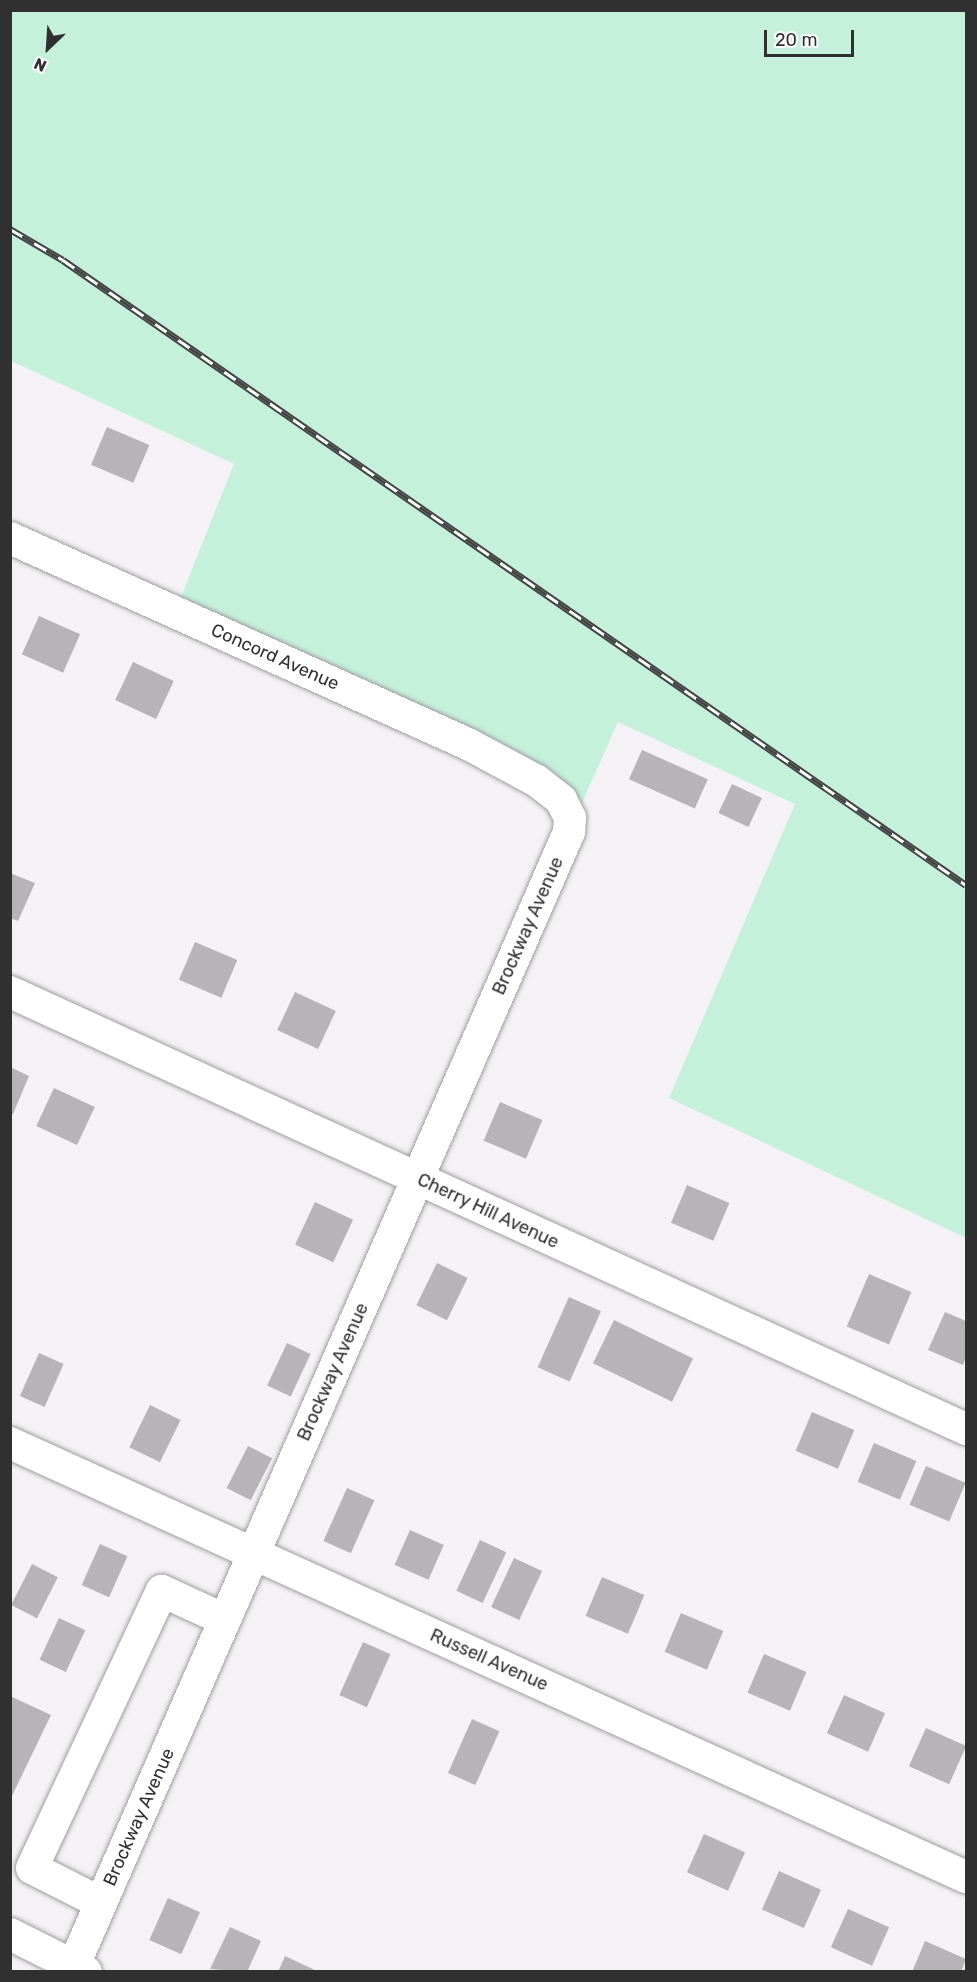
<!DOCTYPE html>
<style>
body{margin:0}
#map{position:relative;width:977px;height:1982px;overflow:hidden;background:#f4f2f5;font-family:Rubik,sans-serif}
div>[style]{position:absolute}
.green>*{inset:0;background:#c5f1dc}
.building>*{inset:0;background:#b6b4b7;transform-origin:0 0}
.roads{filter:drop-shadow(0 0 2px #9f9da0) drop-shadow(0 0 2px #9f9da0)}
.minor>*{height:32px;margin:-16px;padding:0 16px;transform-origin:16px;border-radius:16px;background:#fff}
.rail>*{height:7px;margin-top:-3.5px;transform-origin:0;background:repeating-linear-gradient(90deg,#fff 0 14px,#454445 0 28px);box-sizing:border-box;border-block:2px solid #454445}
span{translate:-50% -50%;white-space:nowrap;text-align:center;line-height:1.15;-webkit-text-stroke:4.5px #fff;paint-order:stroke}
.street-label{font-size:18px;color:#313031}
.frame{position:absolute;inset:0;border:12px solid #313031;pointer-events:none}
.north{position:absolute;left:18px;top:18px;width:60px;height:60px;-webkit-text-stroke:4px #fff;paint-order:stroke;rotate:205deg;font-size:16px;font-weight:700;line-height:24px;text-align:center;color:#313031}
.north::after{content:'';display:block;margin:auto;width:21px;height:27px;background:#313031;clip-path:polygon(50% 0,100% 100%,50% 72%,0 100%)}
.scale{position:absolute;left:764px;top:30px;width:90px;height:27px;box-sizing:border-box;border:3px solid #313031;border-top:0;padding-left:8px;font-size:18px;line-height:21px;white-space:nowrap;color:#313031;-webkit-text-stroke:4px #fff;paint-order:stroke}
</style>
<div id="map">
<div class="green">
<div style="clip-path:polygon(11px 11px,966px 11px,966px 1238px,669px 1098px,795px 804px,618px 722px,569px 832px,567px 809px,175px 612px,234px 464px,11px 361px)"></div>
</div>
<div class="building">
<div style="left:107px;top:427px;width:46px;height:41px;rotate:23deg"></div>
<div style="left:39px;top:616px;width:45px;height:42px;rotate:24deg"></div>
<div style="left:133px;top:662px;width:45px;height:42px;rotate:25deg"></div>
<div style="left:642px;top:750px;width:72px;height:32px;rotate:24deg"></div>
<div style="left:732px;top:784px;width:33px;height:32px;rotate:25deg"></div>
<div style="clip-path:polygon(10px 873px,35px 883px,18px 921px,10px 918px)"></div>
<div style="left:195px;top:942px;width:46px;height:41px;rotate:23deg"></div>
<div style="left:295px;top:992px;width:45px;height:42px;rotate:25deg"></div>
<div style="clip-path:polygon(10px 1067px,29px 1076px,13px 1114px,10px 1113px)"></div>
<div style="left:54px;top:1088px;width:45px;height:42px;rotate:25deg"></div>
<div style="left:500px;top:1102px;width:46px;height:42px;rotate:23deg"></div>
<div style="left:687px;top:1185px;width:46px;height:41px;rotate:23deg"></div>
<div style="left:315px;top:1202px;width:42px;height:47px;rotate:25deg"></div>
<div style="left:437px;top:1263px;width:34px;height:47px;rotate:26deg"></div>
<div style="left:869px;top:1274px;width:46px;height:57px;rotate:23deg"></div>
<div style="left:569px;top:1297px;width:35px;height:77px;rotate:24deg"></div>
<div style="clip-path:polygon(945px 1312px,966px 1321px,966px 1357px,963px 1365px,928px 1350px)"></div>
<div style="left:614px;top:1320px;width:88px;height:48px;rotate:26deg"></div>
<div style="left:287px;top:1343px;width:26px;height:47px;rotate:25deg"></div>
<div style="left:39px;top:1353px;width:27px;height:47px;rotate:24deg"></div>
<div style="left:150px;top:1405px;width:34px;height:47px;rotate:26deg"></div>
<div style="left:812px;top:1412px;width:46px;height:42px;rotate:23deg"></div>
<div style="left:874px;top:1443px;width:46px;height:42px;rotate:23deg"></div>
<div style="left:248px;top:1446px;width:27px;height:47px;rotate:27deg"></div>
<div style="left:926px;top:1466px;width:43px;height:42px;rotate:23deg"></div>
<div style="left:347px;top:1488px;width:30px;height:58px;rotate:24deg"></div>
<div style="left:410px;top:1530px;width:37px;height:38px;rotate:24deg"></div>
<div style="left:480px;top:1540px;width:29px;height:56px;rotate:25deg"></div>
<div style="left:100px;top:1544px;width:30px;height:45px;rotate:24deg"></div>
<div style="left:514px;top:1558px;width:31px;height:54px;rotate:25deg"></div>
<div style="left:32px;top:1564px;width:29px;height:46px;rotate:27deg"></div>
<div style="left:602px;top:1577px;width:46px;height:42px;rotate:23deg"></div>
<div style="left:681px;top:1613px;width:46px;height:42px;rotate:23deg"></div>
<div style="left:59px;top:1618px;width:29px;height:46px;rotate:25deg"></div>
<div style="left:363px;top:1642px;width:30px;height:58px;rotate:24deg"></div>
<div style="left:764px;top:1654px;width:46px;height:42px;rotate:23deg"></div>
<div style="left:844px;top:1695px;width:45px;height:42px;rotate:24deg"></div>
<div style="clip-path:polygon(10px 1696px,51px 1715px,10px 1800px)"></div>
<div style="left:472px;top:1719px;width:30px;height:59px;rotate:24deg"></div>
<div style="left:926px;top:1728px;width:44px;height:42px;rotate:24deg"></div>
<div style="left:704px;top:1834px;width:45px;height:42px;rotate:24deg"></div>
<div style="left:779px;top:1871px;width:46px;height:42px;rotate:24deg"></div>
<div style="left:168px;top:1898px;width:35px;height:46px;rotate:24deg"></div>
<div style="left:848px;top:1909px;width:45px;height:42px;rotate:24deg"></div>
<div style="clip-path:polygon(230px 1927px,261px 1941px,247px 1972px,210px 1969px)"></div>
<div style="clip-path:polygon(925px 1941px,966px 1959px,961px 1972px,912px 1972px)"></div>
<div style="clip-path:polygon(285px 1956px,319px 1972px,278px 1972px)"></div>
</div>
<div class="roads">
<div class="minor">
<div style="left:10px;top:538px;width:502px;rotate:24.22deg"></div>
<div style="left:468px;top:744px;width:78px;rotate:28.2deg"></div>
<div style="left:537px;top:781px;width:31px;rotate:38deg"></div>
<div style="left:561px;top:800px;width:20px;rotate:63deg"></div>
<div style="left:570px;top:818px;width:14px;rotate:94deg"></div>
<div style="left:569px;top:832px;width:1244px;rotate:113.6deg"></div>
<div style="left:10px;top:992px;width:1051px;rotate:24.57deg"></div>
<div style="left:10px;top:1443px;width:1050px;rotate:24.42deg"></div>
<div style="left:101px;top:1903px;width:77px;rotate:-153.1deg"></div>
<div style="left:32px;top:1868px;width:306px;rotate:-64.9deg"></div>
<div style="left:162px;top:1591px;width:69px;rotate:24.7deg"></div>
<div style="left:10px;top:1934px;width:85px;rotate:26.6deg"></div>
</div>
</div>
<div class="rail">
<div style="left:10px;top:229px;width:61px;rotate:30.3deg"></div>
<div style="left:63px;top:260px;width:1098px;rotate:34.69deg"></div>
</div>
<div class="street-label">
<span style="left:275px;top:657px;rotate:24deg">Concord Avenue</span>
<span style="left:528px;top:926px;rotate:-66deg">Brockway Avenue</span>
<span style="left:488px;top:1211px;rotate:25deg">Cherry Hill Avenue</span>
<span style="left:333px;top:1372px;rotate:-66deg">Brockway Avenue</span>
<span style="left:489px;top:1660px;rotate:24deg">Russell Avenue</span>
<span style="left:139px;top:1817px;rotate:-66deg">Brockway Avenue</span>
</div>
<div class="frame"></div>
<div class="north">N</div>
<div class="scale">20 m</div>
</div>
